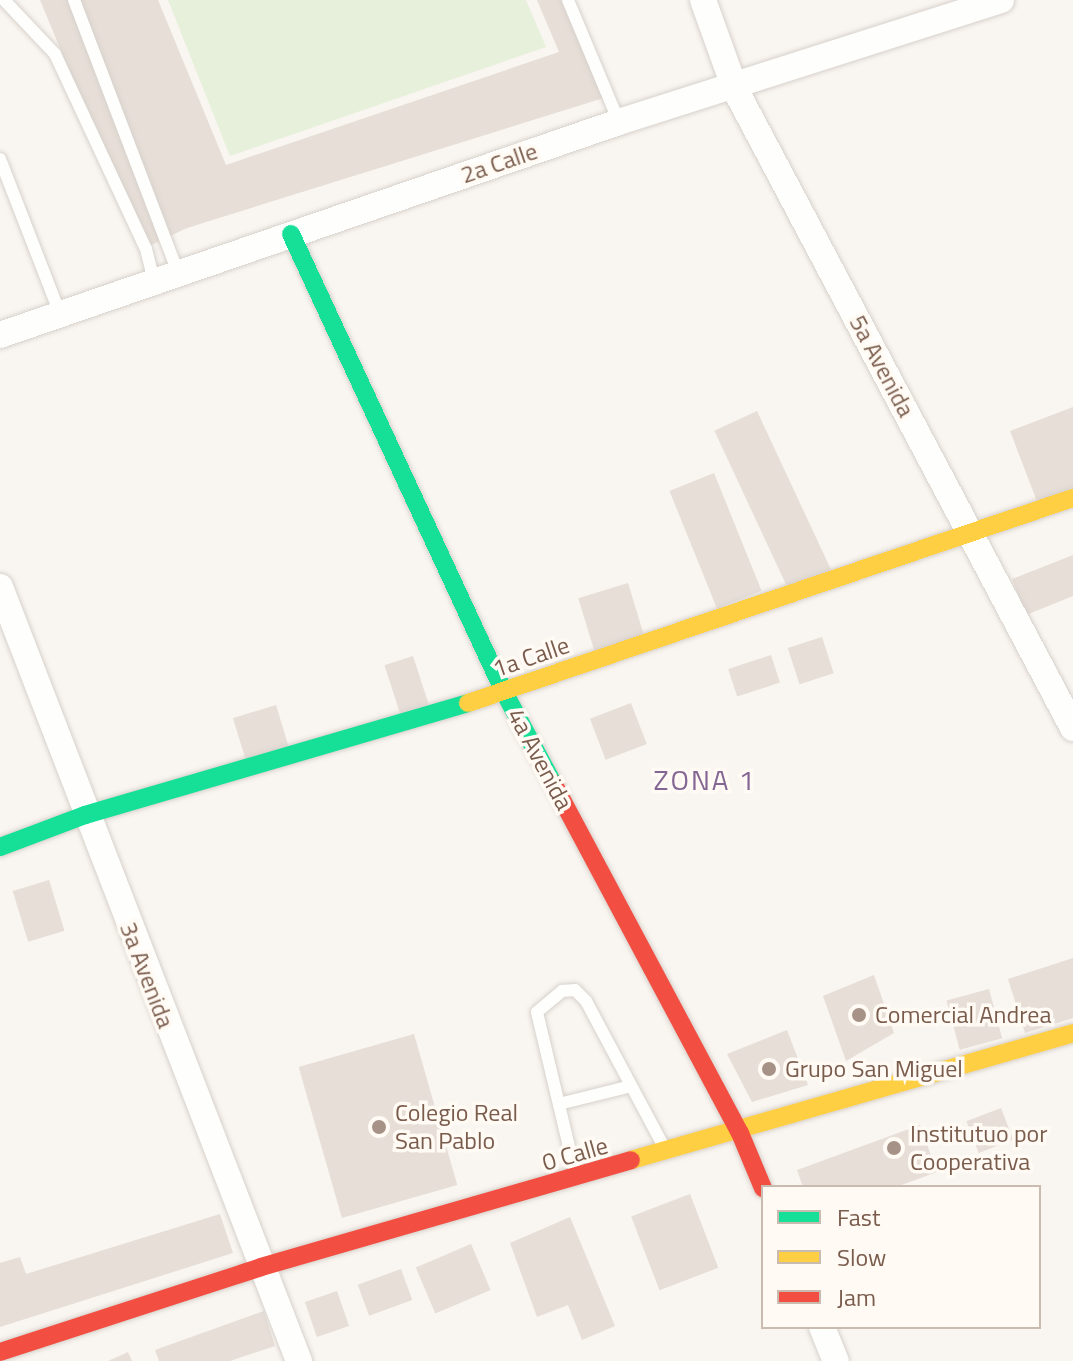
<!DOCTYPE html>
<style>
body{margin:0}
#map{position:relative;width:1073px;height:1361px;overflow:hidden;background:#f9f5f0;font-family:"Titillium Web",sans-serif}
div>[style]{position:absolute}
.green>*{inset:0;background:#e7f0db}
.building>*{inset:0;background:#e6ded7;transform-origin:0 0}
.roads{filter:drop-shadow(0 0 2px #d7d1cb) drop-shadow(0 0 2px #d7d1cb)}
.lane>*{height:12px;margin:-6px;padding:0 6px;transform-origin:6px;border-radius:6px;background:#fefefd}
.street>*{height:26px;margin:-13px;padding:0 13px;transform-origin:13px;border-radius:13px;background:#fefefd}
.fast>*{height:18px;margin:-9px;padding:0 9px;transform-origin:9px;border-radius:9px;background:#16e098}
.slow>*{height:18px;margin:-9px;padding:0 9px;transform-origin:9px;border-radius:9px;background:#ffcf43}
.jam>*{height:18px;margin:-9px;padding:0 9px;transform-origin:9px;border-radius:9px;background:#f24e42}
.dots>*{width:22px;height:22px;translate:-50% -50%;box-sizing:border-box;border:4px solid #fffaf3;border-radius:50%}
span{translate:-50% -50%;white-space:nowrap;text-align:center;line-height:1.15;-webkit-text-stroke:7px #fffaf3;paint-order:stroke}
.street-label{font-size:24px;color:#7a5c4d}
.poi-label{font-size:24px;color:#7a5c4d}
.left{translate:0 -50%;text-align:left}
.quarter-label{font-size:28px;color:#846695;letter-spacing:2px}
.legend{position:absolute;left:761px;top:1185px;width:280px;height:144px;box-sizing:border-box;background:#fffaf3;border:2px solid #cabbb1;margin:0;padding:10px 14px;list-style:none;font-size:24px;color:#7a5c4d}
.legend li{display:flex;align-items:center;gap:16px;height:40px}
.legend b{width:40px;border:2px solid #cabbb1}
</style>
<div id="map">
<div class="green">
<div style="clip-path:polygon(168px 0,526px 0,546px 47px,230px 156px)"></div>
</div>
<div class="building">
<div style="clip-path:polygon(40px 0,158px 0,226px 165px,559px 52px,537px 0,572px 0,610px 96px,187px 228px,143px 249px)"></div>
<div style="clip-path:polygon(1073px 407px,1073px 491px,1038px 504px,1010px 431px)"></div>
<div style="left:757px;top:411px;width:178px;height:47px;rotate:65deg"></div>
<div style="left:714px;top:473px;width:127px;height:48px;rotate:68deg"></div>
<div style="clip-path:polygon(1073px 555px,1073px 596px,1026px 615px,1012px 579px)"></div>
<div style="left:628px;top:583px;width:58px;height:52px;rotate:73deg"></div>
<div style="left:822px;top:637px;width:38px;height:36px;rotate:72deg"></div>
<div style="left:771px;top:655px;width:29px;height:45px;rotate:72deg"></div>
<div style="left:413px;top:656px;width:51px;height:30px;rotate:72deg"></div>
<div style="left:631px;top:703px;width:44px;height:44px;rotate:69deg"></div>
<div style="left:276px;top:705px;width:47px;height:45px;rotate:73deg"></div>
<div style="left:49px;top:880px;width:53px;height:38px;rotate:73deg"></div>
<div style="clip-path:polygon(1073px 958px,1073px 1018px,1025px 1033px,1008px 979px)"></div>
<div style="clip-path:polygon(874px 975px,894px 1033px,846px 1061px,823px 996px)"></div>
<div style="left:989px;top:989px;width:51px;height:44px;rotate:75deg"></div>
<div style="clip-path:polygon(787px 1030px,808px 1085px,752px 1102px,727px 1054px)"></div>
<div style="left:414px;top:1034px;width:157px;height:120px;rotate:74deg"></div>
<div style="left:1001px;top:1108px;width:34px;height:37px;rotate:69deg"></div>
<div style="clip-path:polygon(920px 1125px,937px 1172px,896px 1187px,803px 1187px,797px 1170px)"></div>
<div style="left:690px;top:1194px;width:79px;height:63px;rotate:69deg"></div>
<div style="clip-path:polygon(220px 1214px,233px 1253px,0 1327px,0 1263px,20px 1257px,26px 1274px)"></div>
<div style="clip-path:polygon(570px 1217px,615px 1326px,582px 1340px,568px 1305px,537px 1317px,510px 1243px)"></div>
<div style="left:471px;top:1244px;width:50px;height:60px;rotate:67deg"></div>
<div style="left:401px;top:1269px;width:33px;height:46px;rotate:70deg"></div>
<div style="left:337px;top:1291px;width:37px;height:34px;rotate:71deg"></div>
<div style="clip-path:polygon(264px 1311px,275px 1346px,230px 1361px,159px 1361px,155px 1350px)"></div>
<div style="clip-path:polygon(128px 1352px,132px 1361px,108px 1361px)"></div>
</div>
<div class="roads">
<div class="lane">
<div style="left:4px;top:0;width:74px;rotate:46.6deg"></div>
<div style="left:55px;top:54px;width:215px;rotate:65deg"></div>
<div style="left:146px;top:249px;width:33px;rotate:76deg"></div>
<div style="left:74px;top:0;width:292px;rotate:69.1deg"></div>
<div style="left:568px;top:0;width:132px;rotate:67.3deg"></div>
<div style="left:0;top:159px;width:166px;rotate:68.8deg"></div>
<div style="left:559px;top:1104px;width:74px;rotate:-14deg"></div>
<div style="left:575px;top:1172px;width:164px;rotate:-103.4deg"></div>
<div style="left:537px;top:1012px;width:33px;rotate:-40deg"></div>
<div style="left:562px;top:991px;width:13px;rotate:-4deg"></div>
<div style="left:575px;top:990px;width:16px;rotate:45deg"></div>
<div style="left:586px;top:1001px;width:163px;rotate:61.9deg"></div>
</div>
<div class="street">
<div style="left:703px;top:0;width:95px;rotate:70.2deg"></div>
<div style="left:735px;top:89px;width:723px;rotate:62.12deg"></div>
<div style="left:0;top:335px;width:655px;rotate:-18.99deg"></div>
<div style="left:619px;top:122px;width:401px;rotate:-17.7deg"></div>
<div style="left:0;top:587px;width:830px;rotate:68.88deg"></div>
<div style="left:822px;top:1327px;width:37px;rotate:68deg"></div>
</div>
<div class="fast">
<div style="left:291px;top:234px;width:505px;rotate:65.06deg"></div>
<div style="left:504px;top:692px;width:103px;rotate:61.7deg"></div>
<div style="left:0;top:847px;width:91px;rotate:-20.6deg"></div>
<div style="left:85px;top:815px;width:399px;rotate:-16.3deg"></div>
</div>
<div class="slow">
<div style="left:468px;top:703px;width:639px;rotate:-18.72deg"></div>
<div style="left:631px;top:1160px;width:460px;rotate:-16deg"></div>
</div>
<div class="jam">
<div style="left:553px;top:783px;width:397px;rotate:61.9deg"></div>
<div style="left:740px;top:1133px;width:60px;rotate:67.3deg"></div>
<div style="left:0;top:1352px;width:274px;rotate:-18deg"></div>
<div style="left:261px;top:1267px;width:385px;rotate:-16.1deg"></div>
</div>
</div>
<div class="dots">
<div style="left:859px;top:1015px;background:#a69286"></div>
<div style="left:769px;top:1069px;background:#a69286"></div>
<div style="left:379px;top:1127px;background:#a69286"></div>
<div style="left:894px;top:1148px;background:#a69286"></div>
</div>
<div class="street-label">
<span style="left:499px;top:163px;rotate:-19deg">2a Calle</span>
<span style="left:882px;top:366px;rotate:62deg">5a Avenida</span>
<span style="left:531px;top:657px;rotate:-19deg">1a Calle</span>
<span style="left:540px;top:759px;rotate:62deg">4a Avenida</span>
<span style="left:147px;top:975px;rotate:69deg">3a Avenida</span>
<span style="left:575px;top:1154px;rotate:-16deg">0 Calle</span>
</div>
<div class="poi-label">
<span class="left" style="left:875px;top:1015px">Comercial Andrea</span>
<span class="left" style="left:785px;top:1069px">Grupo San Miguel</span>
<span class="left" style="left:395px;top:1127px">Colegio Real<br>San Pablo</span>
<span class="left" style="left:910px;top:1148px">Institutuo por<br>Cooperativa</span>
</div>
<div class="quarter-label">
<span style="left:705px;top:780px">ZONA 1</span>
</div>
<ul class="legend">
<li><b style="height:10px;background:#16e098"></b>Fast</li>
<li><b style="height:10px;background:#ffcf43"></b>Slow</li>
<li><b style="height:10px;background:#f24e42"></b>Jam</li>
</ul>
</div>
